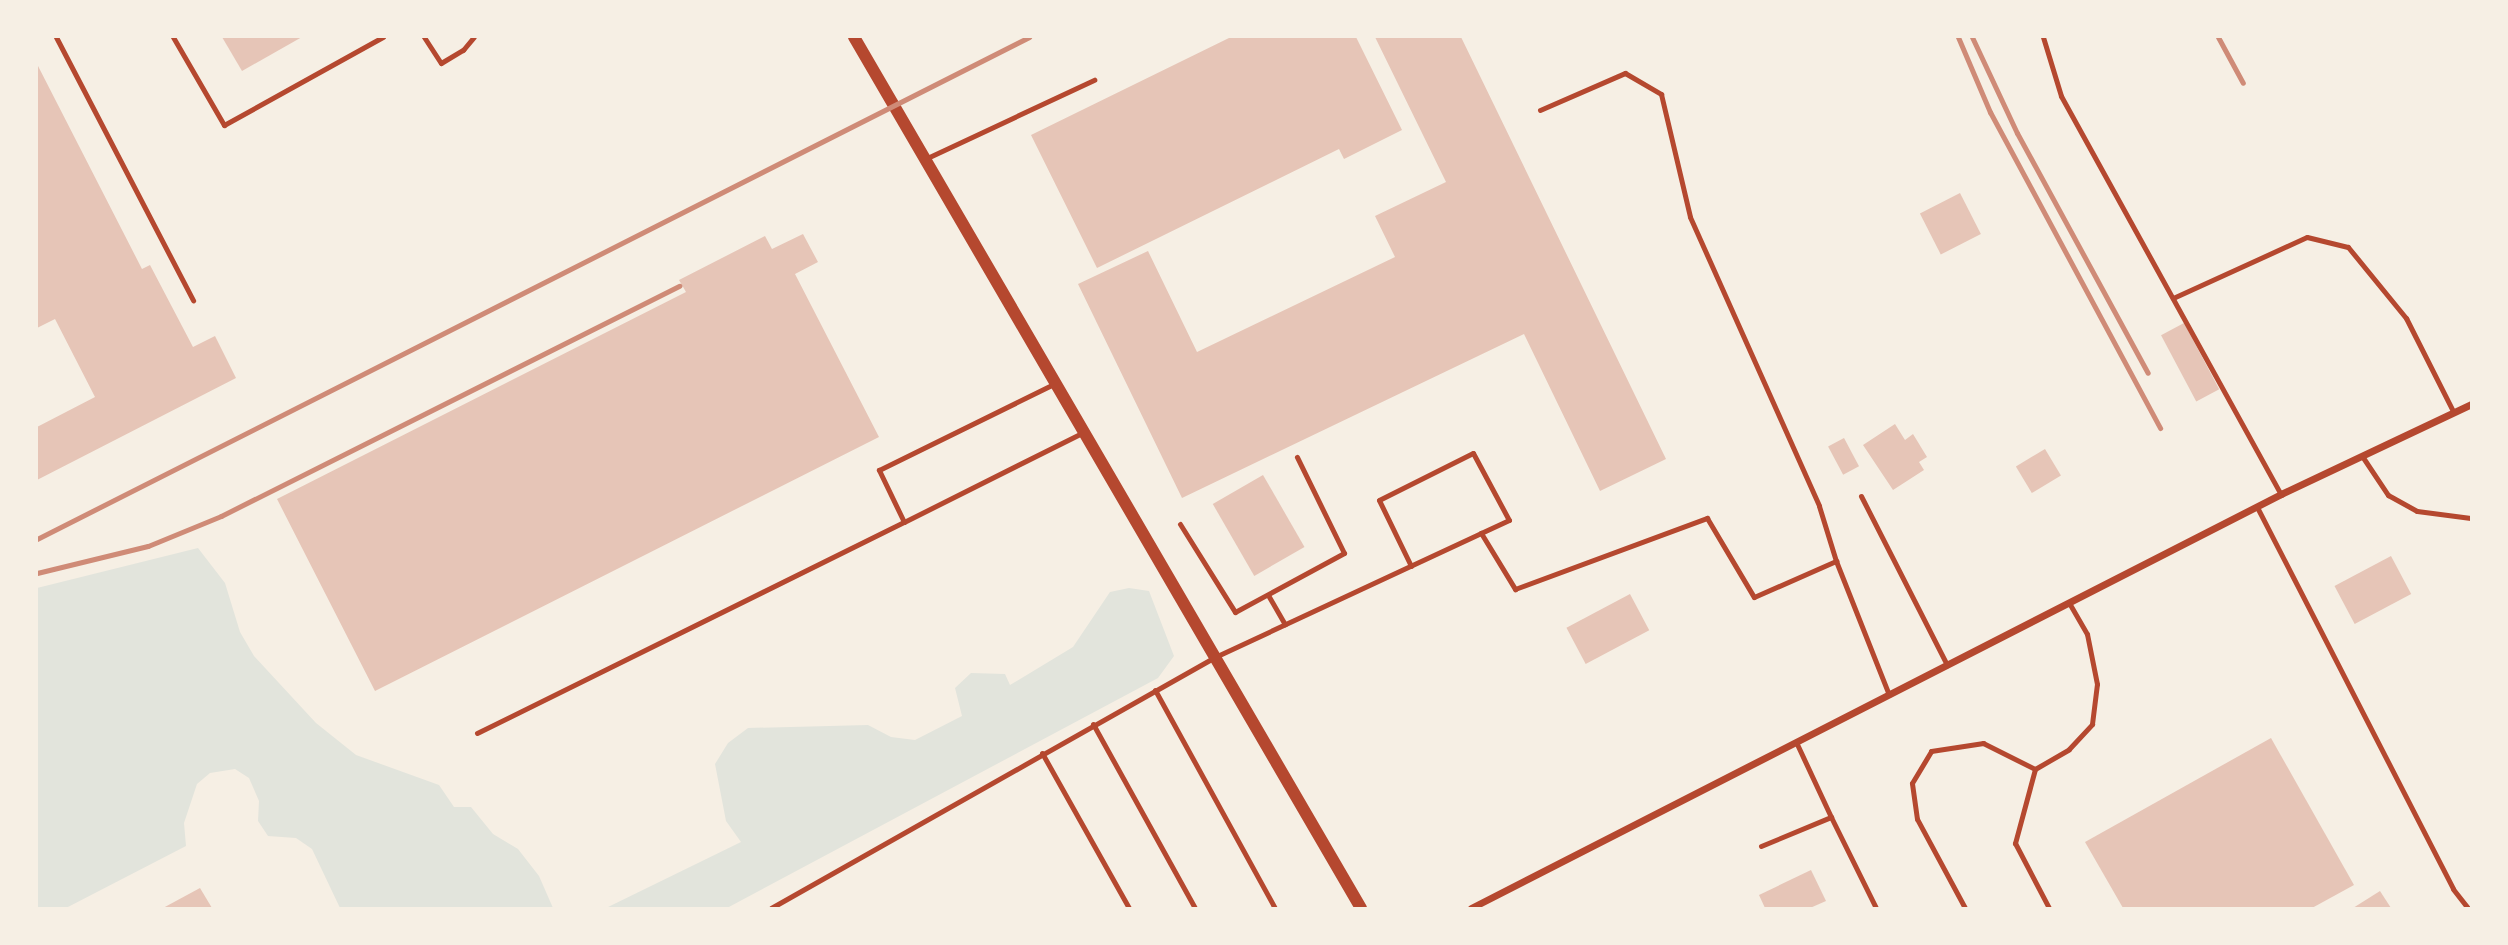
<!DOCTYPE html>
<style>
body{margin:0}
#map{position:relative;width:2508px;height:945px;overflow:hidden;background:#f6efe4;font-family:"Noto Serif",serif}
div>[style]{position:absolute}
.green>*{inset:0;background:#e2e4dc}
.building>*{inset:0;background:#e6c5b7;transform-origin:0 0}
.service>*{height:5px;margin:-2.5px;padding:0 2.5px;transform-origin:2.5px;border-radius:2.5px;background:#b5482f}
.minor>*{height:7px;margin:-3.5px;padding:0 3.5px;transform-origin:3.5px;border-radius:3.5px;background:#b5482f}
.tertiary>*{height:12px;margin:-6px;padding:0 6px;transform-origin:6px;border-radius:6px;background:#b5482f}
.rail>*{height:5px;margin:-2.5px;padding:0 2.5px;transform-origin:2.5px;border-radius:2.5px;background:#cf8b77}
span{translate:-50% -50%;white-space:nowrap;text-align:center;line-height:1.15;-webkit-text-stroke:6px #f6efe4;paint-order:stroke}
.frame{position:absolute;inset:0;border:38px solid #f6efe4;pointer-events:none}
</style>
<div id="map">
<div class="green">
<div style="clip-path:polygon(198px 548px,225px 583px,240px 632px,254px 656px,316px 723px,356px 755px,439px 785px,454px 807px,471px 807px,493px 834px,518px 849px,539px 876px,553px 908px,340px 908px,312px 849px,296px 838px,268px 836px,258px 821px,259px 801px,249px 778px,235px 769px,210px 773px,197px 784px,184px 823px,186px 846px,66px 908px,37px 908px,37px 588px)"></div>
<div style="clip-path:polygon(1129px 588px,1149px 591px,1174px 656px,1158px 678px,727px 908px,606px 908px,741px 842px,726px 821px,715px 764px,728px 743px,748px 728px,868px 725px,891px 737px,915px 740px,962px 716px,955px 688px,971px 673px,1005px 674px,1010px 685px,1073px 647px,1110px 592px)"></div>
</div>
<div class="building">
<div style="clip-path:polygon(222px 37px,302px 37px,242px 71px)"></div>
<div style="clip-path:polygon(1231px 37px,1356px 37px,1402px 130px,1344px 159px,1339px 149px,1097px 268px,1031px 135px)"></div>
<div style="clip-path:polygon(1375px 37px,1461px 37px,1666px 459px,1600px 491px,1524px 334px,1182px 498px,1078px 284px,1148px 251px,1197px 352px,1395px 257px,1375px 216px,1446px 182px)"></div>
<div style="clip-path:polygon(37px 64px,142px 269px,150px 265px,193px 347px,215px 336px,236px 378px,37px 480px,37px 427px,95px 397px,55px 319px,37px 328px)"></div>
<div style="left:1960px;top:193px;width:46px;height:45px;rotate:63deg"></div>
<div style="clip-path:polygon(803px 234px,818px 262px,795px 274px,879px 437px,375px 691px,277px 499px,686px 292px,679px 280px,765px 236px,772px 249px)"></div>
<div style="left:2184px;top:323px;width:75px;height:26px;rotate:62deg"></div>
<div style="clip-path:polygon(1895px 424px,1905px 440px,1913px 434px,1927px 457px,1919px 462px,1924px 470px,1893px 490px,1863px 445px)"></div>
<div style="left:1844px;top:438px;width:32px;height:18px;rotate:62deg"></div>
<div style="left:2045px;top:449px;width:31px;height:34px;rotate:59deg"></div>
<div style="left:1263px;top:475px;width:83px;height:58px;rotate:60deg"></div>
<div style="left:2391px;top:556px;width:43px;height:64px;rotate:62deg"></div>
<div style="left:1630px;top:594px;width:41px;height:72px;rotate:62deg"></div>
<div style="clip-path:polygon(2271px 738px,2354px 885px,2312px 908px,2123px 908px,2085px 842px)"></div>
<div style="clip-path:polygon(1811px 870px,1826px 901px,1810px 908px,1765px 908px,1759px 895px)"></div>
<div style="clip-path:polygon(200px 888px,212px 908px,163px 908px)"></div>
<div style="clip-path:polygon(2380px 891px,2391px 908px,2353px 908px)"></div>
</div>
<div class="service">
<div style="left:56px;top:37px;width:297px;rotate:62.5deg"></div>
<div style="left:173px;top:37px;width:102px;rotate:59.9deg"></div>
<div style="left:224px;top:125px;width:182px;rotate:-29deg"></div>
<div style="left:424px;top:37px;width:31px;rotate:57deg"></div>
<div style="left:441px;top:63px;width:26px;rotate:-31deg"></div>
<div style="left:463px;top:50px;width:17px;rotate:-50deg"></div>
<div style="left:2043px;top:37px;width:62px;rotate:73deg"></div>
<div style="left:2061px;top:96px;width:455px;rotate:61.1deg"></div>
<div style="left:1540px;top:110px;width:93px;rotate:-23.5deg"></div>
<div style="left:1625px;top:73px;width:42px;rotate:30.3deg"></div>
<div style="left:1661px;top:94px;width:126px;rotate:76.7deg"></div>
<div style="left:1690px;top:217px;width:316px;rotate:65.9deg"></div>
<div style="left:1819px;top:506px;width:58px;rotate:72.8deg"></div>
<div style="left:925px;top:159px;width:187px;rotate:-25.1deg"></div>
<div style="left:2173px;top:298px;width:147px;rotate:-24.5deg"></div>
<div style="left:2307px;top:237px;width:42px;rotate:13.7deg"></div>
<div style="left:2348px;top:247px;width:92px;rotate:50.8deg"></div>
<div style="left:2406px;top:318px;width:106px;rotate:63.2deg"></div>
<div style="left:2362px;top:456px;width:47px;rotate:56.3deg"></div>
<div style="left:2388px;top:495px;width:33px;rotate:29deg"></div>
<div style="left:2417px;top:511px;width:54px;rotate:7.4deg"></div>
<div style="left:1861px;top:496px;width:190px;rotate:63deg"></div>
<div style="left:2257px;top:507px;width:429px;rotate:62.8deg"></div>
<div style="left:2453px;top:889px;width:24px;rotate:52deg"></div>
<div style="left:904px;top:522px;width:199px;rotate:-26.6deg"></div>
<div style="left:1180px;top:524px;width:104px;rotate:58deg"></div>
<div style="left:1235px;top:612px;width:124px;rotate:-28.4deg"></div>
<div style="left:1344px;top:553px;width:107px;rotate:-116.1deg"></div>
<div style="left:1411px;top:566px;width:73px;rotate:-115.9deg"></div>
<div style="left:1379px;top:500px;width:105px;rotate:-26.6deg"></div>
<div style="left:1473px;top:453px;width:76px;rotate:61.8deg"></div>
<div style="left:1509px;top:520px;width:31px;rotate:155deg"></div>
<div style="left:1268px;top:595px;width:34px;rotate:60deg"></div>
<div style="left:1155px;top:690px;width:249px;rotate:61.2deg"></div>
<div style="left:1093px;top:724px;width:210px;rotate:61deg"></div>
<div style="left:477px;top:733px;width:476px;rotate:-26.3deg"></div>
<div style="left:904px;top:522px;width:58px;rotate:-115.7deg"></div>
<div style="left:879px;top:470px;width:197px;rotate:-26.2deg"></div>
<div style="left:1042px;top:753px;width:178px;rotate:60.7deg"></div>
<div style="left:2035px;top:769px;width:77px;rotate:105.1deg"></div>
<div style="left:2015px;top:843px;width:73px;rotate:62.4deg"></div>
<div style="left:1831px;top:817px;width:102px;rotate:63.7deg"></div>
<div style="left:1761px;top:846px;width:76px;rotate:-22.5deg"></div>
<div style="left:1831px;top:817px;width:83px;rotate:-115deg"></div>
<div style="left:771px;top:908px;width:510px;rotate:-29.48deg"></div>
<div style="left:1215px;top:657px;width:293px;rotate:-25deg"></div>
<div style="left:1481px;top:533px;width:66px;rotate:58.7deg"></div>
<div style="left:1515px;top:589px;width:205px;rotate:-20.3deg"></div>
<div style="left:1707px;top:518px;width:92px;rotate:59.3deg"></div>
<div style="left:1754px;top:597px;width:90px;rotate:-23.7deg"></div>
<div style="left:1836px;top:561px;width:144px;rotate:68.4deg"></div>
<div style="left:1965px;top:908px;width:101px;rotate:-118.3deg"></div>
<div style="left:1917px;top:819px;width:36px;rotate:-98deg"></div>
<div style="left:1912px;top:783px;width:37px;rotate:-59deg"></div>
<div style="left:1931px;top:751px;width:53px;rotate:-8.7deg"></div>
<div style="left:1983px;top:743px;width:58px;rotate:26.6deg"></div>
<div style="left:2035px;top:769px;width:39px;rotate:-30deg"></div>
<div style="left:2069px;top:749px;width:34px;rotate:-47deg"></div>
<div style="left:2092px;top:724px;width:40px;rotate:-82.9deg"></div>
<div style="left:2097px;top:684px;width:51px;rotate:-101.3deg"></div>
<div style="left:2087px;top:634px;width:36px;rotate:-120deg"></div>
</div>
<div class="minor">
<div style="left:1471px;top:908px;width:910px;rotate:-27.07deg"></div>
<div style="left:2281px;top:494px;width:210px;rotate:-25.3deg"></div>
</div>
<div class="tertiary">
<div style="left:854px;top:37px;width:1008px;rotate:59.8deg"></div>
</div>
<div class="rail">
<div style="left:1958px;top:37px;width:82px;rotate:66.9deg"></div>
<div style="left:1990px;top:112px;width:359px;rotate:61.7deg"></div>
<div style="left:1972px;top:37px;width:106px;rotate:64.9deg"></div>
<div style="left:2017px;top:133px;width:273px;rotate:61.4deg"></div>
<div style="left:2218px;top:37px;width:52px;rotate:61.5deg"></div>
<div style="left:37px;top:539px;width:1112px;rotate:-26.84deg"></div>
<div style="left:37px;top:573px;width:114px;rotate:-13.7deg"></div>
<div style="left:148px;top:546px;width:79px;rotate:-22.3deg"></div>
<div style="left:221px;top:516px;width:513px;rotate:-26.67deg"></div>
</div>
<div class="frame"></div>
</div>
